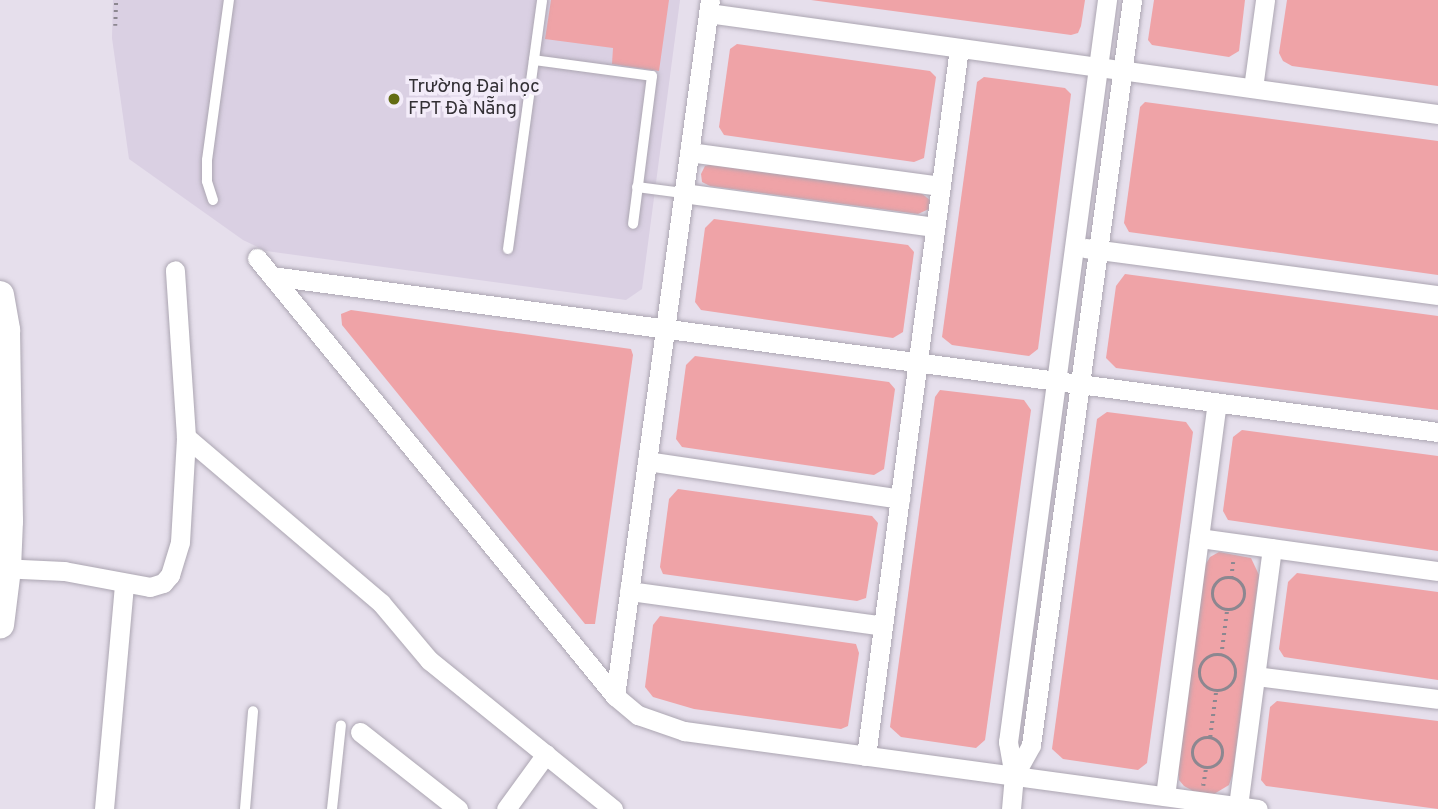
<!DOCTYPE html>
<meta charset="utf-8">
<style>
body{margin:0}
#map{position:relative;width:1438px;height:809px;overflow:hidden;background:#e6dfec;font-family:Overpass,sans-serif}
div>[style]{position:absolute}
.built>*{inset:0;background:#dad0e3}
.green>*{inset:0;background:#efa3a7}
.path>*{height:3.5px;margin-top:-1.75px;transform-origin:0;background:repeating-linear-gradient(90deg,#8c8790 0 2px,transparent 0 7px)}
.path>.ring{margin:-1.75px;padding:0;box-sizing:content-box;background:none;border:3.5px solid #8c8790;border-radius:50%}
.roads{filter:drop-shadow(0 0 2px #aca6b2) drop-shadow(0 0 2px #aca6b2)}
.lane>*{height:10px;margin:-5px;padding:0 5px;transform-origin:5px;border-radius:5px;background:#fff}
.street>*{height:19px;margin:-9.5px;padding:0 9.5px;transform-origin:9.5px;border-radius:9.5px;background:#fff}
.secondary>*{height:28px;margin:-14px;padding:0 14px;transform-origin:14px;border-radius:14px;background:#fff}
.dots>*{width:19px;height:19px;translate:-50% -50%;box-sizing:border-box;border:4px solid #f3ecf9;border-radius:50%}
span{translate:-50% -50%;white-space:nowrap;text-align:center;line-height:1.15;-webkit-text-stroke:7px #f3ecf9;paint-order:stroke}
.poi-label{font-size:19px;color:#333035}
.left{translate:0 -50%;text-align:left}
</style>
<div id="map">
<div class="built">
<div style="clip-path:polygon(113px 0,680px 0,642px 289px,626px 300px,266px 251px,243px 240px,129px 159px,112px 38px)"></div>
</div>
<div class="green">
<div style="clip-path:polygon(551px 0,669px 0,659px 71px,612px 64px,613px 48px,545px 39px)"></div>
<div style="clip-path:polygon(811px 0,1085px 0,1081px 26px,1078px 33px,1071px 35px)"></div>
<div style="clip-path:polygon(1154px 0,1245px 0,1239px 51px,1229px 57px,1152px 45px,1148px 40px)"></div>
<div style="clip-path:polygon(1287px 0,1438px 0,1438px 86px,1292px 66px,1283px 61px,1279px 53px)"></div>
<div style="clip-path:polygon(737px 44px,930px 71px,936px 77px,924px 158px,914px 162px,724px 135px,719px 127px,730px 49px)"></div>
<div style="clip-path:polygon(984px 77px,1065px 88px,1071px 94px,1038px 349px,1029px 356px,952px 345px,942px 337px,977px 82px)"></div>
<div style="clip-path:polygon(1145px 102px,1438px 141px,1438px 275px,1129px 232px,1124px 223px,1140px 107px)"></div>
<div style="clip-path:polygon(712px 164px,921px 193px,930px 200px,929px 209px,918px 214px,710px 186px,702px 182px,701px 174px,705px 166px)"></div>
<div style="clip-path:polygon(714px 219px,908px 245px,914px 252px,903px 332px,893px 338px,701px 310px,695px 302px,705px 228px)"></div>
<div style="clip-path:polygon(1125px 274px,1438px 316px,1438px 410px,1116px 368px,1106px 358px,1116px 286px)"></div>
<div style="clip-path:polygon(351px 310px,631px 349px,633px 355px,595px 624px,585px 624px,342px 325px,341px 314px)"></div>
<div style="clip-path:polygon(695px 356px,889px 382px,895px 389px,884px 469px,874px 475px,682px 447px,676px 439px,686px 365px)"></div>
<div style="clip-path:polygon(940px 390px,1024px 400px,1031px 410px,985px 740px,976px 748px,901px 737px,890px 727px,935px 397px)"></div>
<div style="clip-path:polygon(1107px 412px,1186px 422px,1193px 432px,1147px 763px,1138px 770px,1063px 759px,1052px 749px,1097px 419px)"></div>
<div style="clip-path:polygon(1242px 430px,1438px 456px,1438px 551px,1228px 520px,1223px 511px,1233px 437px)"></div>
<div style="clip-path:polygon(678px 489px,872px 516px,878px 523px,866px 598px,857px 601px,663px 574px,660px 567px,669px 499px)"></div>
<div style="clip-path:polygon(1219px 552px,1251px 558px,1259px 575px,1233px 773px,1229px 785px,1214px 794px,1193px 791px,1184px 786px,1179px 780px,1178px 766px,1204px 567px,1210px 557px)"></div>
<div style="clip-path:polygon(1297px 573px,1438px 592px,1438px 680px,1284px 657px,1279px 649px,1288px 582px)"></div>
<div style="clip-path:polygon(660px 616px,856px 644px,859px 653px,848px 726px,841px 729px,694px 709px,653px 697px,645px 687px,653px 625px)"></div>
<div style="clip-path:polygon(1277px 701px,1438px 721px,1438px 809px,1266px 786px,1261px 780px,1270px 707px)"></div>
</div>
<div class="path">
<div style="left:115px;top:26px;width:26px;rotate:-88deg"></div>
<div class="ring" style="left:1213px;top:578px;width:28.5px;height:28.5px"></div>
<div style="left:1231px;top:578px;width:16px;rotate:-83deg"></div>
<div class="ring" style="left:1200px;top:655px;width:32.5px;height:32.5px"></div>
<div style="left:1221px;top:656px;width:47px;rotate:-82.7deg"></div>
<div style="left:1210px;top:737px;width:46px;rotate:-82.6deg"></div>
<div class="ring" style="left:1193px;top:738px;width:26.5px;height:26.5px"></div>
<div style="left:1203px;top:786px;width:19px;rotate:-81deg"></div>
</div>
<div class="roads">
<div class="lane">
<div style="left:534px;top:60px;width:119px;rotate:7.7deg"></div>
<div style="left:652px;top:76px;width:149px;rotate:97.3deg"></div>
<div style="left:637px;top:187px;width:46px;rotate:7.4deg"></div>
<div style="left:213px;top:200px;width:20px;rotate:-108deg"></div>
<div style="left:207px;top:181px;width:21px;rotate:-90deg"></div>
<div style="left:207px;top:160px;width:162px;rotate:-82.2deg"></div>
<div style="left:508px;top:249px;width:251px;rotate:-82.2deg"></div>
<div style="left:245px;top:809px;width:98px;rotate:-85.3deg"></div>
<div style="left:332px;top:809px;width:84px;rotate:-83.9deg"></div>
</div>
<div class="street">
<div style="left:708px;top:13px;width:737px;rotate:7.88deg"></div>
<div style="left:1253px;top:88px;width:89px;rotate:-82.2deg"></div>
<div style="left:689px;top:152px;width:254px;rotate:7.7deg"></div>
<div style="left:683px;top:193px;width:254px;rotate:7.7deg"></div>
<div style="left:1085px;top:248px;width:356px;rotate:7.6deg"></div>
<div style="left:257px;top:258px;width:566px;rotate:50.74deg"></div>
<div style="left:615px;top:696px;width:30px;rotate:40deg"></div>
<div style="left:638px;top:715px;width:49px;rotate:19.2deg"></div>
<div style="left:684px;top:731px;width:579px;rotate:7.74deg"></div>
<div style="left:272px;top:276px;width:1176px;rotate:7.62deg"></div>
<div style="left:186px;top:437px;width:256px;rotate:40.4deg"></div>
<div style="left:381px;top:603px;width:75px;rotate:49.9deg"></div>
<div style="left:429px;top:660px;width:237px;rotate:39deg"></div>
<div style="left:647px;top:461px;width:256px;rotate:8.5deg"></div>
<div style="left:1199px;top:538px;width:241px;rotate:7.9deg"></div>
<div style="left:0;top:568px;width:64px;rotate:2.7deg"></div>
<div style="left:64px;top:571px;width:87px;rotate:10.5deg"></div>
<div style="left:150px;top:587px;width:14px;rotate:-17deg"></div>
<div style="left:163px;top:583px;width:11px;rotate:-49deg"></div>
<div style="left:170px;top:575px;width:34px;rotate:-73deg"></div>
<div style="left:180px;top:542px;width:105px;rotate:-86.7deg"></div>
<div style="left:186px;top:437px;width:167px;rotate:-93.8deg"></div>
<div style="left:629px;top:591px;width:256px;rotate:7.8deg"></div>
<div style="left:1256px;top:676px;width:183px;rotate:7.2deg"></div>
<div style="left:615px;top:696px;width:702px;rotate:-82.23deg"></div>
<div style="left:360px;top:732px;width:125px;rotate:38.2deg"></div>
<div style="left:866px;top:756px;width:714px;rotate:-82.52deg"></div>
<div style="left:1014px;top:776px;width:35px;rotate:-61deg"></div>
<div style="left:1031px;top:745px;width:752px;rotate:-82.28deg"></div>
<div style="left:1165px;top:796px;width:396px;rotate:-82.5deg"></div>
<div style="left:1238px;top:806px;width:260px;rotate:-82.5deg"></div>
<div style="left:104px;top:809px;width:227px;rotate:-84.9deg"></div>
<div style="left:506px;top:809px;width:68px;rotate:-54deg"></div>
<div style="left:1011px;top:809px;width:33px;rotate:-85deg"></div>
<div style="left:1014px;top:776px;width:35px;rotate:-100deg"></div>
<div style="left:1008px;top:742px;width:749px;rotate:-82.4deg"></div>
</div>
<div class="secondary">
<div style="left:0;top:295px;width:36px;rotate:80deg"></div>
<div style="left:6px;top:330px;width:191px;rotate:89.1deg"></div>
<div style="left:9px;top:521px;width:48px;rotate:92.4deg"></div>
<div style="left:7px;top:569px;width:56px;rotate:97.1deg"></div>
</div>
</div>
<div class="dots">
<div style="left:394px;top:99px;background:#636c13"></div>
</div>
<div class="poi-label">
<span class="left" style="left:408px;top:99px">Trường Đại học<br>FPT Đà Nẵng</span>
</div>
</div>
